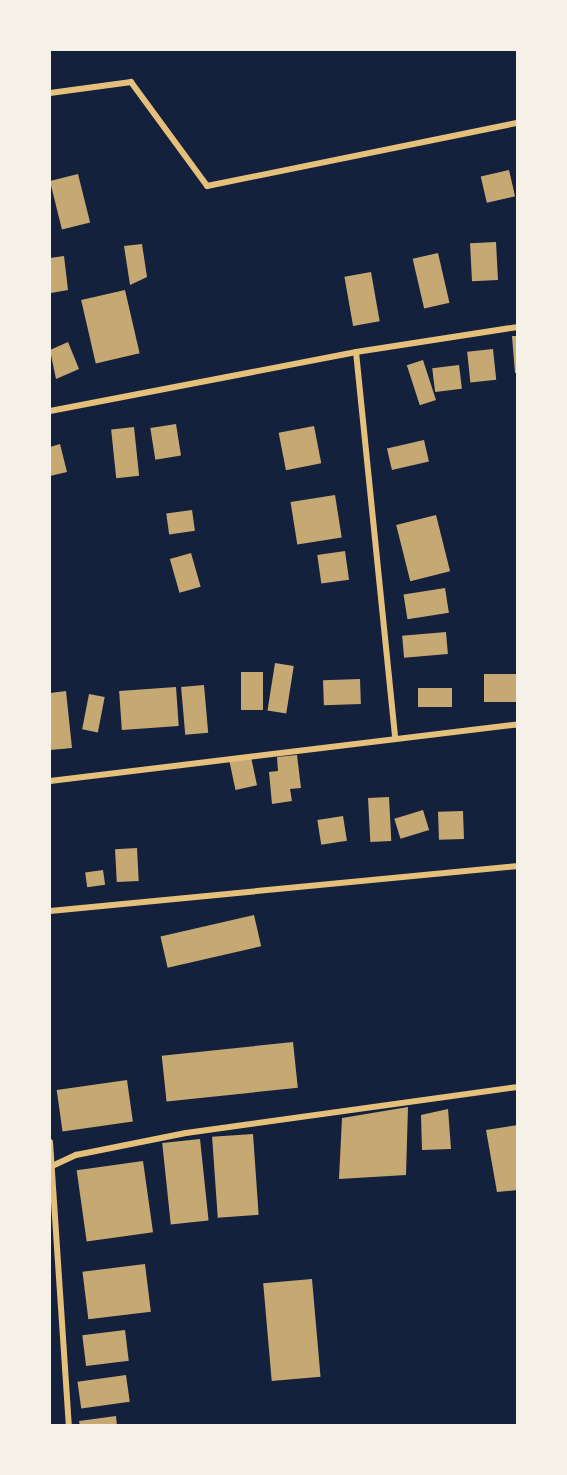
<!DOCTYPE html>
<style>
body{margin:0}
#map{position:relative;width:567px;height:1475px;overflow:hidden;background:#14213d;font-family:"Space Grotesk",sans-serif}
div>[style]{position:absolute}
.building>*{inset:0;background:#c6a872;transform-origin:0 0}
.minor>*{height:6px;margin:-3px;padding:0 3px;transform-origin:3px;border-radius:3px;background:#e5c07b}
span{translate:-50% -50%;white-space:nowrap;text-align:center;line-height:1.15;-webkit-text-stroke:5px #f6f1e7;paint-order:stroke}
.frame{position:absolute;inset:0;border:51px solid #f6f1e7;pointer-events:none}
</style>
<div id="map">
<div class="building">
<div style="left:509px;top:170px;width:27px;height:29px;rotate:77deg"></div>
<div style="left:78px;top:174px;width:50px;height:29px;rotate:76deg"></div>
<div style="left:496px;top:242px;width:38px;height:26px;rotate:87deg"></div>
<div style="clip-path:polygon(142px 244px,147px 277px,130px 285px,124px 246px)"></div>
<div style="left:438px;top:253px;width:51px;height:26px;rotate:77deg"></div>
<div style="clip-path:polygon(64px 256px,68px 290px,51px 293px,50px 258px)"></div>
<div style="left:371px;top:272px;width:50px;height:27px;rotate:80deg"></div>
<div style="left:125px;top:290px;width:65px;height:45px;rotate:77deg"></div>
<div style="clip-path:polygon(512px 336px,518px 336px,518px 373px,515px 373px)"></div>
<div style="clip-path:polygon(68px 342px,79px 369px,56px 379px,50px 350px)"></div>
<div style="left:493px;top:349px;width:31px;height:26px;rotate:84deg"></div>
<div style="left:423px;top:360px;width:42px;height:17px;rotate:72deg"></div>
<div style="left:459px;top:365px;width:24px;height:27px;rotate:83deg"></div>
<div style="left:176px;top:424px;width:32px;height:26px;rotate:81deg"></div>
<div style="left:314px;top:426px;width:38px;height:36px;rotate:79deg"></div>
<div style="left:134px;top:427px;width:49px;height:23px;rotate:84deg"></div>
<div style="left:424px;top:440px;width:22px;height:38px;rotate:77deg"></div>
<div style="clip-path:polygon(60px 444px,67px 472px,50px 476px,50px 447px)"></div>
<div style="left:335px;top:495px;width:43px;height:45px;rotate:81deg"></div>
<div style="left:192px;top:510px;width:21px;height:26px;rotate:82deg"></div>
<div style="left:436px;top:515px;width:58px;height:41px;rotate:76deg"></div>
<div style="left:345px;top:551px;width:29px;height:28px;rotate:82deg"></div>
<div style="left:191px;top:553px;width:35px;height:22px;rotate:74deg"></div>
<div style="left:445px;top:588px;width:25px;height:42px;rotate:81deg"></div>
<div style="left:446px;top:632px;width:22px;height:44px;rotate:85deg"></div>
<div style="left:275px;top:663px;width:19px;height:48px;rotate:9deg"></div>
<div style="left:241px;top:672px;width:22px;height:38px"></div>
<div style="left:518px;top:674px;width:28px;height:34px;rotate:90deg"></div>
<div style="left:360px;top:679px;width:25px;height:37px;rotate:88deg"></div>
<div style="left:204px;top:685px;width:48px;height:23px;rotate:85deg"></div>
<div style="left:176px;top:687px;width:39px;height:57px;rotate:86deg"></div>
<div style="left:452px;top:688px;width:19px;height:34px;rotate:90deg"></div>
<div style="clip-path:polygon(66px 691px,72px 748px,50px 750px,50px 693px)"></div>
<div style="left:89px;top:694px;width:16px;height:36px;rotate:11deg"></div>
<div style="clip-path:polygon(297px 755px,301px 788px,290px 789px,292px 801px,272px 804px,269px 772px,278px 771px,277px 757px)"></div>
<div style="left:251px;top:757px;width:29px;height:22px;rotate:78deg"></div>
<div style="left:389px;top:797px;width:44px;height:21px;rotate:87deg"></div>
<div style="left:423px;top:810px;width:21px;height:30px;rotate:73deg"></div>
<div style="left:463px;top:811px;width:28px;height:25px;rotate:88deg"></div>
<div style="left:343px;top:816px;width:25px;height:26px;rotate:81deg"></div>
<div style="left:137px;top:848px;width:33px;height:22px;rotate:87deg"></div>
<div style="left:103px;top:870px;width:15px;height:18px;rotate:82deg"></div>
<div style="left:254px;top:915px;width:32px;height:96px;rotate:77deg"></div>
<div style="left:293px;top:1042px;width:46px;height:132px;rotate:84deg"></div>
<div style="left:127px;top:1080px;width:42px;height:71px;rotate:82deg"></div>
<div style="clip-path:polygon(408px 1107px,406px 1175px,339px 1179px,342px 1118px)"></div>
<div style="clip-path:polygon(448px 1109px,451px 1149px,422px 1150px,421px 1115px)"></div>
<div style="clip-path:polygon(518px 1125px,518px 1190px,497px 1192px,486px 1130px)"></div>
<div style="left:253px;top:1134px;width:81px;height:41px;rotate:86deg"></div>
<div style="left:200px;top:1139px;width:82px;height:38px;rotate:84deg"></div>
<div style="left:143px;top:1161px;width:72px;height:67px;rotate:82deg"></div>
<div style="left:145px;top:1264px;width:48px;height:63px;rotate:83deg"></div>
<div style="left:312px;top:1279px;width:98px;height:49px;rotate:85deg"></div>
<div style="left:125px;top:1330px;width:31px;height:43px;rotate:83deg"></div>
<div style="left:126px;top:1375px;width:27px;height:49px;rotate:82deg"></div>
<div style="clip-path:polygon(116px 1416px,117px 1426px,80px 1426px,79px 1421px)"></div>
</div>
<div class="minor">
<div style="left:50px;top:93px;width:82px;rotate:-7.7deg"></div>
<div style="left:131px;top:82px;width:129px;rotate:53.8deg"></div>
<div style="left:207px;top:186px;width:317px;rotate:-11.5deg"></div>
<div style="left:356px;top:352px;width:386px;rotate:84.2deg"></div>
<div style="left:50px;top:411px;width:312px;rotate:-10.9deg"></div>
<div style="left:356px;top:352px;width:164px;rotate:-8.8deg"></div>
<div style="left:50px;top:781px;width:471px;rotate:-6.9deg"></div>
<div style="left:50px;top:911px;width:470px;rotate:-5.5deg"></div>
<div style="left:50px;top:1142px;width:285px;rotate:86.2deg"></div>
<div style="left:50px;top:1167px;width:29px;rotate:-25deg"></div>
<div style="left:76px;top:1155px;width:112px;rotate:-11.3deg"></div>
<div style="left:186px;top:1133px;width:335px;rotate:-7.9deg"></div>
</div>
<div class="frame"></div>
</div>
